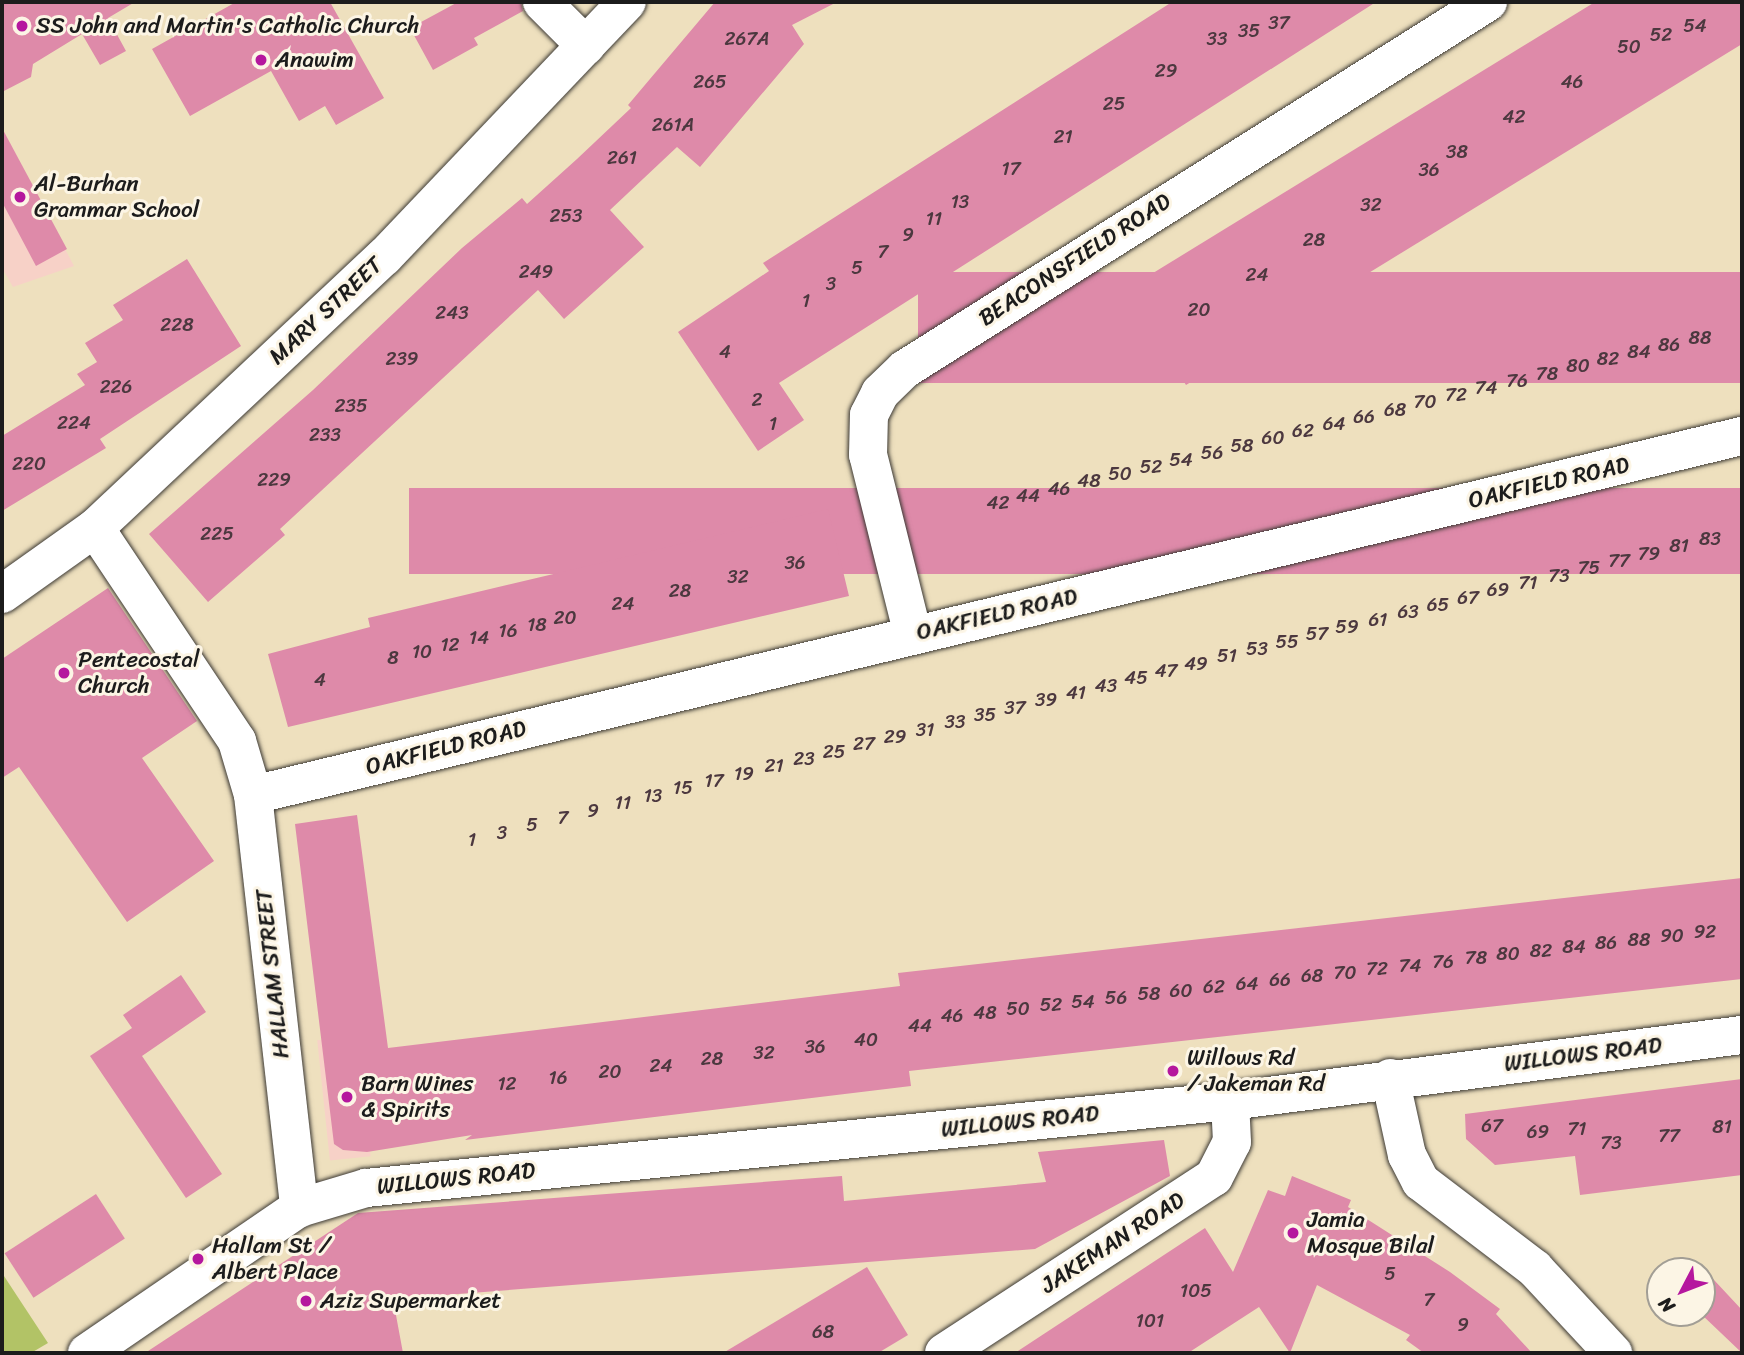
<!DOCTYPE html>
<style>
body{margin:0}
#map{position:relative;width:1744px;height:1355px;overflow:hidden;background:#eee0be;font-family:Sriracha,sans-serif}
div>[style]{position:absolute}
.built>*{inset:0;background:#f7d1c7;transform-origin:0 0}
.green>*{inset:0;background:#b2c366}
.building>*{inset:0;background:#de8aa9;transform-origin:0 0}
.roads{filter:drop-shadow(0 0 2px #3c3934) drop-shadow(0 0 2px #3c3934)}
.minor>*{height:38px;margin:-19px;padding:0 19px;transform-origin:19px;border-radius:19px;background:#fff}
.dots>*{width:19px;height:19px;translate:-50% -50%;box-sizing:border-box;border:4px solid #fcf5e5;border-radius:50%}
span{translate:-50% -50%;white-space:nowrap;text-align:center;line-height:1.15;-webkit-text-stroke:6px #fcf5e5;paint-order:stroke}
.number-label{font-size:19px;color:#4c383f}
.number-label span{-webkit-text-stroke-width:0}
.poi-label{font-size:23px;color:#1c1c1c}
.left{translate:0 -50%;text-align:left}
.street-label{font-size:23px;color:#1c1c1c}
.frame{position:absolute;inset:0;border:4px solid #1c1c1c;pointer-events:none}
.north{position:absolute;left:1646px;top:1257px;width:70px;height:70px;box-sizing:border-box;background:#fcf5e5;border:2px solid #a29e95;border-radius:50%;rotate:228deg;font-size:19px;font-weight:700;line-height:28px;text-align:center;color:#1c1c1c}
.north::after{content:'';display:block;margin:auto;width:24px;height:32px;background:#b5179e;clip-path:polygon(50% 0,100% 100%,50% 72%,0 100%)}
</style>
<div id="map">
<div class="built">
<div style="clip-path:polygon(2px 128px,74px 266px,13px 287px,2px 268px)"></div>
<div style="left:358px;top:1036px;width:121px;height:41px;rotate:84deg"></div>
</div>
<div class="green">
<div style="clip-path:polygon(2px 1273px,48px 1343px,31px 1353px,2px 1353px)"></div>
</div>
<div class="building">
<div style="clip-path:polygon(2px 2px,135px 2px,108px 18px,126px 51px,100px 65px,82px 34px,33px 64px,31px 77px,2px 92px)"></div>
<div style="clip-path:polygon(236px 2px,330px 2px,384px 98px,336px 125px,325px 106px,299px 121px,271px 71px,190px 116px,152px 49px)"></div>
<div style="clip-path:polygon(458px 2px,521px 2px,523px 11px,474px 38px,478px 45px,433px 70px,410px 28px)"></div>
<div style="clip-path:polygon(715px 2px,837px 2px,792px 25px,804px 44px,700px 167px,677px 147px,610px 210px,644px 247px,564px 319px,538px 290px,280px 529px,285px 535px,208px 602px,149px 534px,313px 390px,462px 248px,522px 198px,527px 204px,577px 159px,631px 108px,628px 105px)"></div>
<div style="clip-path:polygon(1172px 2px,1376px 2px,779px 383px,804px 420px,758px 451px,678px 332px,769px 271px,763px 263px)"></div>
<div style="clip-path:polygon(1595px 2px,1742px 2px,1742px 44px,1186px 385px,1127px 289px)"></div>
<div style="clip-path:polygon(2px 128px,67px 249px,36px 266px,2px 202px)"></div>
<div style="clip-path:polygon(187px 259px,241px 346px,100px 439px,106px 448px,2px 511px,2px 436px,85px 385px,77px 374px,97px 362px,85px 343px,123px 320px,113px 305px)"></div>
<div style="left:1742px;top:272px;width:111px;height:824px;rotate:90deg"></div>
<div style="left:1742px;top:488px;width:86px;height:1333px;rotate:90deg"></div>
<div style="clip-path:polygon(828px 509px,849px 596px,288px 727px,268px 654px,370px 627px,368px 618px)"></div>
<div style="clip-path:polygon(108px 588px,197px 721px,142px 758px,214px 861px,127px 922px,19px 767px,2px 778px,2px 659px)"></div>
<div style="clip-path:polygon(357px 815px,388px 1048px,900px 986px,898px 973px,1742px 878px,1742px 979px,909px 1071px,911px 1086px,465px 1140px,472px 1135px,367px 1152px,343px 1150px,334px 1144px,295px 824px)"></div>
<div style="clip-path:polygon(181px 975px,206px 1012px,142px 1056px,222px 1174px,186px 1198px,90px 1056px,132px 1028px,123px 1015px)"></div>
<div style="clip-path:polygon(1742px 1079px,1742px 1175px,1580px 1195px,1575px 1156px,1495px 1165px,1466px 1139px,1465px 1114px)"></div>
<div style="clip-path:polygon(1164px 1140px,1170px 1176px,1035px 1249px,393px 1299px,403px 1353px,145px 1353px,358px 1213px,842px 1176px,844px 1201px,1046px 1182px,1038px 1152px)"></div>
<div style="clip-path:polygon(1292px 1176px,1351px 1200px,1348px 1207px,1450px 1272px,1500px 1309px,1496px 1314px,1532px 1353px,1424px 1353px,1406px 1340px,1410px 1335px,1317px 1285px,1290px 1353px,1259px 1307px,1188px 1353px,1015px 1353px,1205px 1228px,1233px 1272px,1268px 1190px,1285px 1196px)"></div>
<div style="left:96px;top:1194px;width:53px;height:109px;rotate:57deg"></div>
<div style="clip-path:polygon(1701px 1266px,1742px 1310px,1742px 1353px,1700px 1313px,1702px 1271px,1695px 1271px)"></div>
<div style="clip-path:polygon(867px 1267px,908px 1335px,878px 1353px,723px 1353px)"></div>
</div>
<div class="roads">
<div class="minor">
<div style="left:542px;top:2px;width:62px;rotate:45deg"></div>
<div style="left:95px;top:528px;width:256px;rotate:56.3deg"></div>
<div style="left:237px;top:741px;width:56px;rotate:73.5deg"></div>
<div style="left:253px;top:795px;width:416px;rotate:83.6deg"></div>
<div style="left:2px;top:594px;width:114px;rotate:-35.4deg"></div>
<div style="left:95px;top:528px;width:396px;rotate:-43.2deg"></div>
<div style="left:384px;top:257px;width:352px;rotate:-46.4deg"></div>
<div style="left:913px;top:635px;width:186px;rotate:-104deg"></div>
<div style="left:868px;top:455px;width:40px;rotate:-88.6deg"></div>
<div style="left:869px;top:415px;width:25px;rotate:-63deg"></div>
<div style="left:880px;top:393px;width:35px;rotate:-44deg"></div>
<div style="left:905px;top:369px;width:689px;rotate:-32.19deg"></div>
<div style="left:253px;top:795px;width:1532px;rotate:-13.56deg"></div>
<div style="left:1390px;top:1078px;width:79px;rotate:77.6deg"></div>
<div style="left:1407px;top:1155px;width:30px;rotate:63deg"></div>
<div style="left:1421px;top:1182px;width:143px;rotate:37.3deg"></div>
<div style="left:1535px;top:1269px;width:115px;rotate:47.1deg"></div>
<div style="left:87px;top:1353px;width:257px;rotate:-34.4deg"></div>
<div style="left:299px;top:1208px;width:70px;rotate:-16.6deg"></div>
<div style="left:366px;top:1188px;width:868px;rotate:-5.75deg"></div>
<div style="left:1230px;top:1101px;width:516px;rotate:-7.35deg"></div>
<div style="left:944px;top:1353px;width:322px;rotate:-33.1deg"></div>
<div style="left:1214px;top:1177px;width:39px;rotate:-63deg"></div>
<div style="left:1232px;top:1142px;width:41px;rotate:-92.8deg"></div>
</div>
</div>
<div class="dots">
<div style="left:22px;top:26px;background:#b5179e"></div>
<div style="left:261px;top:60px;background:#b5179e"></div>
<div style="left:20px;top:197px;background:#b5179e"></div>
<div style="left:64px;top:673px;background:#b5179e"></div>
<div style="left:1173px;top:1071px;background:#b5179e"></div>
<div style="left:347px;top:1097px;background:#b5179e"></div>
<div style="left:1293px;top:1233px;background:#b5179e"></div>
<div style="left:198px;top:1259px;background:#b5179e"></div>
<div style="left:306px;top:1301px;background:#b5179e"></div>
</div>
<div class="number-label">
<span style="left:1279px;top:23px">37</span>
<span style="left:1695px;top:26px">54</span>
<span style="left:1249px;top:31px">35</span>
<span style="left:1661px;top:35px">52</span>
<span style="left:747px;top:39px">267A</span>
<span style="left:1217px;top:39px">33</span>
<span style="left:1629px;top:47px">50</span>
<span style="left:1166px;top:71px">29</span>
<span style="left:710px;top:82px">265</span>
<span style="left:1572px;top:82px">46</span>
<span style="left:1114px;top:104px">25</span>
<span style="left:1514px;top:117px">42</span>
<span style="left:673px;top:125px">261A</span>
<span style="left:1063px;top:137px">21</span>
<span style="left:1457px;top:152px">38</span>
<span style="left:622px;top:158px">261</span>
<span style="left:1011px;top:169px">17</span>
<span style="left:1429px;top:170px">36</span>
<span style="left:960px;top:202px">13</span>
<span style="left:1371px;top:205px">32</span>
<span style="left:566px;top:216px">253</span>
<span style="left:934px;top:219px">11</span>
<span style="left:908px;top:235px">9</span>
<span style="left:1314px;top:240px">28</span>
<span style="left:883px;top:252px">7</span>
<span style="left:857px;top:268px">5</span>
<span style="left:536px;top:272px">249</span>
<span style="left:1257px;top:275px">24</span>
<span style="left:831px;top:284px">3</span>
<span style="left:806px;top:301px">1</span>
<span style="left:1199px;top:310px">20</span>
<span style="left:452px;top:313px">243</span>
<span style="left:177px;top:325px">228</span>
<span style="left:1700px;top:338px">88</span>
<span style="left:1669px;top:345px">86</span>
<span style="left:725px;top:352px">4</span>
<span style="left:1639px;top:352px">84</span>
<span style="left:402px;top:359px">239</span>
<span style="left:1608px;top:359px">82</span>
<span style="left:1578px;top:366px">80</span>
<span style="left:1547px;top:374px">78</span>
<span style="left:1517px;top:381px">76</span>
<span style="left:116px;top:387px">226</span>
<span style="left:1486px;top:388px">74</span>
<span style="left:1456px;top:395px">72</span>
<span style="left:757px;top:400px">2</span>
<span style="left:1425px;top:402px">70</span>
<span style="left:351px;top:406px">235</span>
<span style="left:1395px;top:410px">68</span>
<span style="left:1364px;top:417px">66</span>
<span style="left:74px;top:423px">224</span>
<span style="left:773px;top:424px">1</span>
<span style="left:1334px;top:424px">64</span>
<span style="left:1303px;top:431px">62</span>
<span style="left:325px;top:435px">233</span>
<span style="left:1273px;top:438px">60</span>
<span style="left:1242px;top:446px">58</span>
<span style="left:1212px;top:453px">56</span>
<span style="left:1181px;top:460px">54</span>
<span style="left:29px;top:464px">220</span>
<span style="left:1151px;top:467px">52</span>
<span style="left:1120px;top:474px">50</span>
<span style="left:274px;top:480px">229</span>
<span style="left:1089px;top:481px">48</span>
<span style="left:1059px;top:489px">46</span>
<span style="left:1028px;top:496px">44</span>
<span style="left:998px;top:503px">42</span>
<span style="left:217px;top:534px">225</span>
<span style="left:1710px;top:539px">83</span>
<span style="left:1679px;top:546px">81</span>
<span style="left:1649px;top:554px">79</span>
<span style="left:1619px;top:561px">77</span>
<span style="left:795px;top:563px">36</span>
<span style="left:1589px;top:568px">75</span>
<span style="left:1559px;top:576px">73</span>
<span style="left:738px;top:577px">32</span>
<span style="left:1528px;top:583px">71</span>
<span style="left:1498px;top:590px">69</span>
<span style="left:680px;top:591px">28</span>
<span style="left:1468px;top:598px">67</span>
<span style="left:623px;top:604px">24</span>
<span style="left:1438px;top:605px">65</span>
<span style="left:1408px;top:612px">63</span>
<span style="left:565px;top:618px">20</span>
<span style="left:1378px;top:620px">61</span>
<span style="left:537px;top:625px">18</span>
<span style="left:1347px;top:627px">59</span>
<span style="left:508px;top:631px">16</span>
<span style="left:1317px;top:634px">57</span>
<span style="left:479px;top:638px">14</span>
<span style="left:1287px;top:642px">55</span>
<span style="left:450px;top:645px">12</span>
<span style="left:1257px;top:649px">53</span>
<span style="left:422px;top:652px">10</span>
<span style="left:1227px;top:656px">51</span>
<span style="left:393px;top:658px">8</span>
<span style="left:1196px;top:664px">49</span>
<span style="left:1166px;top:671px">47</span>
<span style="left:1136px;top:678px">45</span>
<span style="left:320px;top:680px">4</span>
<span style="left:1106px;top:686px">43</span>
<span style="left:1076px;top:693px">41</span>
<span style="left:1046px;top:700px">39</span>
<span style="left:1015px;top:708px">37</span>
<span style="left:985px;top:715px">35</span>
<span style="left:955px;top:722px">33</span>
<span style="left:925px;top:730px">31</span>
<span style="left:895px;top:737px">29</span>
<span style="left:864px;top:744px">27</span>
<span style="left:834px;top:752px">25</span>
<span style="left:804px;top:759px">23</span>
<span style="left:774px;top:766px">21</span>
<span style="left:744px;top:774px">19</span>
<span style="left:714px;top:781px">17</span>
<span style="left:683px;top:788px">15</span>
<span style="left:653px;top:796px">13</span>
<span style="left:623px;top:803px">11</span>
<span style="left:593px;top:811px">9</span>
<span style="left:563px;top:818px">7</span>
<span style="left:532px;top:825px">5</span>
<span style="left:502px;top:833px">3</span>
<span style="left:472px;top:840px">1</span>
<span style="left:1705px;top:932px">92</span>
<span style="left:1672px;top:936px">90</span>
<span style="left:1639px;top:940px">88</span>
<span style="left:1606px;top:943px">86</span>
<span style="left:1574px;top:947px">84</span>
<span style="left:1541px;top:951px">82</span>
<span style="left:1508px;top:954px">80</span>
<span style="left:1476px;top:958px">78</span>
<span style="left:1443px;top:962px">76</span>
<span style="left:1410px;top:966px">74</span>
<span style="left:1377px;top:969px">72</span>
<span style="left:1345px;top:973px">70</span>
<span style="left:1312px;top:976px">68</span>
<span style="left:1280px;top:980px">66</span>
<span style="left:1247px;top:984px">64</span>
<span style="left:1214px;top:987px">62</span>
<span style="left:1181px;top:991px">60</span>
<span style="left:1149px;top:994px">58</span>
<span style="left:1116px;top:998px">56</span>
<span style="left:1083px;top:1002px">54</span>
<span style="left:1051px;top:1005px">52</span>
<span style="left:1018px;top:1009px">50</span>
<span style="left:985px;top:1013px">48</span>
<span style="left:952px;top:1016px">46</span>
<span style="left:920px;top:1026px">44</span>
<span style="left:866px;top:1040px">40</span>
<span style="left:815px;top:1047px">36</span>
<span style="left:764px;top:1053px">32</span>
<span style="left:712px;top:1059px">28</span>
<span style="left:661px;top:1066px">24</span>
<span style="left:610px;top:1072px">20</span>
<span style="left:558px;top:1078px">16</span>
<span style="left:507px;top:1084px">12</span>
<span style="left:1492px;top:1126px">67</span>
<span style="left:1722px;top:1127px">81</span>
<span style="left:1577px;top:1129px">71</span>
<span style="left:1538px;top:1132px">69</span>
<span style="left:1669px;top:1136px">77</span>
<span style="left:1611px;top:1143px">73</span>
<span style="left:1390px;top:1274px">5</span>
<span style="left:1196px;top:1291px">105</span>
<span style="left:1429px;top:1300px">7</span>
<span style="left:1150px;top:1321px">101</span>
<span style="left:1463px;top:1325px">9</span>
<span style="left:823px;top:1332px">68</span>
</div>
<div class="poi-label">
<span class="left" style="left:36px;top:26px">SS John and Martin's Catholic Church</span>
<span class="left" style="left:275px;top:60px">Anawim</span>
<span class="left" style="left:34px;top:197px">Al-Burhan<br>Grammar School</span>
<span class="left" style="left:78px;top:673px">Pentecostal<br>Church</span>
<span class="left" style="left:1187px;top:1071px">Willows Rd<br>/ Jakeman Rd</span>
<span class="left" style="left:361px;top:1097px">Barn Wines<br>&amp; Spirits</span>
<span class="left" style="left:1307px;top:1233px">Jamia<br>Mosque Bilal</span>
<span class="left" style="left:212px;top:1259px">Hallam St /<br>Albert Place</span>
<span class="left" style="left:320px;top:1301px">Aziz Supermarket</span>
</div>
<div class="street-label">
<span style="left:1075px;top:260px;rotate:-33deg">BEACONSFIELD ROAD</span>
<span style="left:326px;top:311px;rotate:-43deg">MARY STREET</span>
<span style="left:1549px;top:483px;rotate:-13deg">OAKFIELD ROAD</span>
<span style="left:997px;top:615px;rotate:-13deg">OAKFIELD ROAD</span>
<span style="left:446px;top:748px;rotate:-14deg">OAKFIELD ROAD</span>
<span style="left:273px;top:974px;rotate:-96deg">HALLAM STREET</span>
<span style="left:1583px;top:1055px;rotate:-7deg">WILLOWS ROAD</span>
<span style="left:1020px;top:1122px;rotate:-6deg">WILLOWS ROAD</span>
<span style="left:456px;top:1179px;rotate:-6deg">WILLOWS ROAD</span>
<span style="left:1113px;top:1243px;rotate:-33deg">JAKEMAN ROAD</span>
</div>
<div class="frame"></div>
<div class="north">N</div>
</div>
